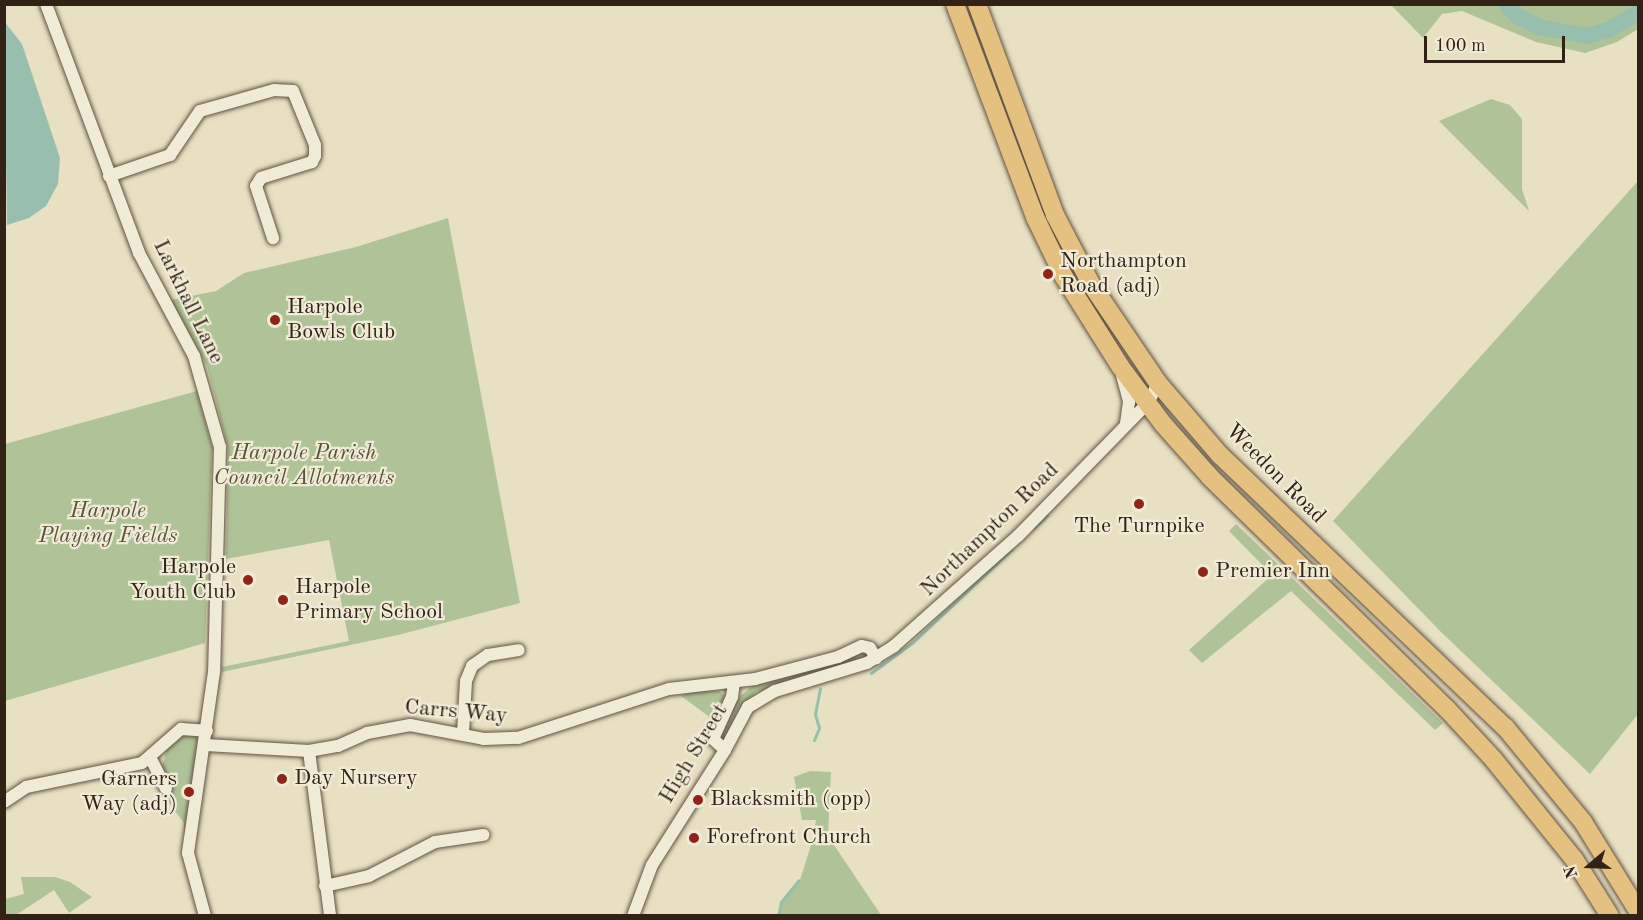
<!DOCTYPE html>
<style>
body{margin:0}
#map{position:relative;width:1643px;height:920px;overflow:hidden;background:#e8e0c2;font-family:"Old Standard TT",serif}
div>[style]{position:absolute}
.green>*{inset:0;background:#b0c398}
.water>*{inset:0;background:#98beae}
.stream>*{height:3px;margin:-1.5px;padding:0 1.5px;transform-origin:1.5px;border-radius:1.5px;background:#98beae}
.river>*{height:16px;margin:-8px;padding:0 8px;transform-origin:8px;border-radius:8px;background:#98beae}
.roads{filter:drop-shadow(0 0 2px #605241) drop-shadow(0 0 2px #605241)}
.minor>*{height:12px;margin:-6px;padding:0 6px;transform-origin:6px;border-radius:6px;background:#f0ebd7}
.highway>*{height:18px;margin:-9px;padding:0 9px;transform-origin:9px;border-radius:9px;background:#e4c081}
.dots>*{width:16px;height:16px;translate:-50% -50%;box-sizing:border-box;border:3px solid #f0ebd7;border-radius:50%}
span{translate:-50% -50%;white-space:nowrap;text-align:center;line-height:1.15;-webkit-text-stroke:4.5px #f0ebd7;paint-order:stroke}
.poi-label{font-size:22px;color:#322216}
.left{translate:0 -50%;text-align:left}
.right{translate:-100% -50%;text-align:right}
.street-label{font-size:22px;color:#322216}
.park-label{font-size:22px;color:#58523d;font-style:italic}
.frame{position:absolute;inset:0;border:6px solid #322216;pointer-events:none}
.north{position:absolute;left:1559px;top:836px;width:60px;height:60px;-webkit-text-stroke:4px #f0ebd7;paint-order:stroke;rotate:251deg;font-size:16px;font-weight:700;line-height:24px;text-align:center;color:#322216}
.north::after{content:'';display:block;margin:auto;width:21px;height:27px;background:#322216;clip-path:polygon(50% 0,100% 100%,50% 72%,0 100%)}
.scale{position:absolute;left:1424px;top:36px;width:141px;height:27px;box-sizing:border-box;border:3px solid #322216;border-top:0;padding-left:8px;font-size:18px;line-height:21px;white-space:nowrap;color:#322216;-webkit-text-stroke:4px #f0ebd7;paint-order:stroke}
</style>
<div id="map">
<div class="green">
<div style="clip-path:polygon(1391px 5px,1638px 5px,1638px 29px,1617px 42px,1585px 53px,1536px 42px,1462px 11px,1442px 14px,1423px 38px)"></div>
<div style="clip-path:polygon(1491px 99px,1510px 105px,1522px 119px,1522px 189px,1529px 211px,1439px 121px)"></div>
<div style="clip-path:polygon(1638px 181px,1638px 714px,1590px 774px,1442px 633px,1333px 521px)"></div>
<div style="clip-path:polygon(448px 218px,520px 603px,398px 635px,222px 672px,222px 667px,349px 641px,329px 540px,226px 559px,228px 448px,207px 366px,171px 300px,216px 291px,244px 273px,356px 247px)"></div>
<div style="clip-path:polygon(197px 391px,212px 447px,205px 643px,5px 701px,5px 444px)"></div>
<div style="clip-path:polygon(1236px 524px,1443px 723px,1435px 730px,1291px 591px,1202px 663px,1189px 650px,1272px 575px,1229px 531px)"></div>
<div style="clip-path:polygon(863px 651px,868px 653px,867px 657px,756px 692px,741px 706px,723px 742px,717px 737px,738px 698px,751px 687px)"></div>
<div style="clip-path:polygon(694px 691px,719px 691px,725px 696px,715px 721px,681px 696px)"></div>
<div style="clip-path:polygon(181px 735px,193px 735px,200px 742px,184px 843px,184px 823px,163px 795px,171px 789px,162px 767px,167px 748px)"></div>
<div style="clip-path:polygon(810px 771px,831px 772px,828px 836px,881px 915px,779px 915px,782px 903px,800px 880px,812px 842px,816px 820px,802px 820px,794px 777px)"></div>
<div style="clip-path:polygon(21px 877px,55px 877px,70px 882px,92px 897px,69px 913px,54px 890px,16px 915px,5px 915px,5px 899px,24px 894px)"></div>
</div>
<div class="water">
<div style="clip-path:polygon(4px 21px,22px 44px,60px 158px,58px 184px,46px 206px,29px 218px,7px 225px)"></div>
</div>
<div class="stream">
<div style="left:1034px;top:528px;width:18px;rotate:-43deg"></div>
<div style="left:871px;top:673px;width:51px;rotate:-36.2deg"></div>
<div style="left:912px;top:643px;width:137px;rotate:-43.2deg"></div>
<div style="left:814px;top:740px;width:13px;rotate:-67deg"></div>
<div style="left:819px;top:728px;width:15px;rotate:-106deg"></div>
<div style="left:815px;top:714px;width:26px;rotate:-79deg"></div>
<div style="left:778px;top:916px;width:14px;rotate:-78deg"></div>
<div style="left:781px;top:902px;width:28px;rotate:-51deg"></div>
</div>
<div class="river">
<div style="left:1506px;top:4px;width:16px;rotate:47deg"></div>
<div style="left:1517px;top:16px;width:25px;rotate:27deg"></div>
<div style="left:1539px;top:27px;width:48px;rotate:10.8deg"></div>
<div style="left:1586px;top:36px;width:24px;rotate:-15deg"></div>
<div style="left:1609px;top:30px;width:34px;rotate:-32deg"></div>
</div>
<div class="roads">
<div class="minor">
<div style="left:46px;top:4px;width:266px;rotate:69.5deg"></div>
<div style="left:139px;top:253px;width:117px;rotate:61.9deg"></div>
<div style="left:194px;top:356px;width:95px;rotate:74.1deg"></div>
<div style="left:220px;top:447px;width:225px;rotate:91.5deg"></div>
<div style="left:214px;top:672px;width:183px;rotate:98.2deg"></div>
<div style="left:188px;top:853px;width:65px;rotate:74.9deg"></div>
<div style="left:109px;top:176px;width:65px;rotate:-19deg"></div>
<div style="left:170px;top:155px;width:53px;rotate:-55.7deg"></div>
<div style="left:200px;top:111px;width:77px;rotate:-15.8deg"></div>
<div style="left:274px;top:90px;width:19px;rotate:3deg"></div>
<div style="left:293px;top:91px;width:58px;rotate:67.8deg"></div>
<div style="left:315px;top:145px;width:11px;rotate:90deg"></div>
<div style="left:315px;top:156px;width:7px;rotate:117deg"></div>
<div style="left:312px;top:162px;width:53px;rotate:162.6deg"></div>
<div style="left:261px;top:178px;width:9px;rotate:122deg"></div>
<div style="left:256px;top:186px;width:55px;rotate:71.9deg"></div>
<div style="left:1122px;top:375px;width:28px;rotate:75deg"></div>
<div style="left:1129px;top:402px;width:22px;rotate:98deg"></div>
<div style="left:463px;top:733px;width:52px;rotate:-86.7deg"></div>
<div style="left:466px;top:681px;width:16px;rotate:-68deg"></div>
<div style="left:472px;top:666px;width:19px;rotate:-35deg"></div>
<div style="left:488px;top:655px;width:31px;rotate:-9deg"></div>
<div style="left:206px;top:745px;width:103px;rotate:3.3deg"></div>
<div style="left:309px;top:751px;width:29px;rotate:-10deg"></div>
<div style="left:338px;top:746px;width:32px;rotate:-24deg"></div>
<div style="left:367px;top:733px;width:44px;rotate:-10.5deg"></div>
<div style="left:410px;top:725px;width:75px;rotate:10.7deg"></div>
<div style="left:484px;top:739px;width:34px;rotate:-2deg"></div>
<div style="left:518px;top:738px;width:159px;rotate:-18deg"></div>
<div style="left:669px;top:689px;width:87px;rotate:-6.6deg"></div>
<div style="left:755px;top:679px;width:86px;rotate:-14.8deg"></div>
<div style="left:838px;top:657px;width:26px;rotate:-25deg"></div>
<div style="left:862px;top:646px;width:8px;rotate:14deg"></div>
<div style="left:870px;top:648px;width:12px;rotate:59deg"></div>
<div style="left:725px;top:750px;width:16px;rotate:-137deg"></div>
<div style="left:713px;top:739px;width:46px;rotate:-65.7deg"></div>
<div style="left:732px;top:697px;width:14px;rotate:-82deg"></div>
<div style="left:309px;top:751px;width:166px;rotate:82.7deg"></div>
<div style="left:151px;top:759px;width:33px;rotate:63deg"></div>
<div style="left:4px;top:802px;width:27px;rotate:-34deg"></div>
<div style="left:26px;top:787px;width:118px;rotate:-11.7deg"></div>
<div style="left:142px;top:763px;width:52px;rotate:-41.1deg"></div>
<div style="left:181px;top:729px;width:26px;rotate:4deg"></div>
<div style="left:325px;top:886px;width:45px;rotate:-12.8deg"></div>
<div style="left:369px;top:876px;width:74px;rotate:-27.3deg"></div>
<div style="left:435px;top:842px;width:49px;rotate:-8.3deg"></div>
<div style="left:633px;top:916px;width:54px;rotate:-69.6deg"></div>
<div style="left:652px;top:865px;width:136px;rotate:-57.6deg"></div>
<div style="left:725px;top:750px;width:49px;rotate:-61.9deg"></div>
<div style="left:748px;top:707px;width:31px;rotate:-31deg"></div>
<div style="left:775px;top:691px;width:96px;rotate:-16.9deg"></div>
<div style="left:867px;top:663px;width:32px;rotate:-32deg"></div>
<div style="left:894px;top:646px;width:166px;rotate:-41.6deg"></div>
<div style="left:1018px;top:536px;width:186px;rotate:-45.7deg"></div>
<div style="left:1148px;top:403px;width:22px;rotate:-63deg"></div>
</div>
<div class="highway">
<div style="left:955px;top:4px;width:228px;rotate:69.4deg"></div>
<div style="left:1035px;top:217px;width:67px;rotate:64.2deg"></div>
<div style="left:1064px;top:277px;width:105px;rotate:57.8deg"></div>
<div style="left:1120px;top:366px;width:72px;rotate:53.4deg"></div>
<div style="left:1163px;top:424px;width:71px;rotate:48.4deg"></div>
<div style="left:1210px;top:477px;width:332px;rotate:44.4deg"></div>
<div style="left:1447px;top:709px;width:69px;rotate:47.3deg"></div>
<div style="left:1494px;top:760px;width:127px;rotate:51.1deg"></div>
<div style="left:1574px;top:859px;width:67px;rotate:57.7deg"></div>
<div style="left:977px;top:4px;width:225px;rotate:69.7deg"></div>
<div style="left:1055px;top:215px;width:78px;rotate:62.4deg"></div>
<div style="left:1091px;top:284px;width:120px;rotate:55.9deg"></div>
<div style="left:1158px;top:383px;width:95px;rotate:49.3deg"></div>
<div style="left:1220px;top:455px;width:394px;rotate:43.7deg"></div>
<div style="left:1505px;top:727px;width:123px;rotate:50.6deg"></div>
<div style="left:1583px;top:822px;width:105px;rotate:58.3deg"></div>
</div>
</div>
<div class="dots">
<div style="left:1048px;top:274px;background:#8f2418"></div>
<div style="left:275px;top:320px;background:#8f2418"></div>
<div style="left:1139px;top:504px;background:#8f2418"></div>
<div style="left:1203px;top:572px;background:#8f2418"></div>
<div style="left:248px;top:580px;background:#8f2418"></div>
<div style="left:283px;top:600px;background:#8f2418"></div>
<div style="left:282px;top:779px;background:#8f2418"></div>
<div style="left:189px;top:792px;background:#8f2418"></div>
<div style="left:698px;top:800px;background:#8f2418"></div>
<div style="left:694px;top:838px;background:#8f2418"></div>
</div>
<div class="poi-label">
<span class="left" style="left:1060px;top:274px">Northampton<br>Road (adj)</span>
<span class="left" style="left:287px;top:320px">Harpole<br>Bowls Club</span>
<span style="left:1139px;top:527px">The Turnpike</span>
<span class="right" style="left:236px;top:580px">Harpole<br>Youth Club</span>
<span class="left" style="left:1215px;top:572px">Premier Inn</span>
<span class="left" style="left:295px;top:600px">Harpole<br>Primary School</span>
<span class="right" style="left:177px;top:792px">Garners<br>Way (adj)</span>
<span class="left" style="left:294px;top:779px">Day Nursery</span>
<span class="left" style="left:710px;top:800px">Blacksmith (opp)</span>
<span class="left" style="left:706px;top:838px">Forefront Church</span>
</div>
<div class="street-label">
<span style="left:188px;top:302px;rotate:64deg">Larkhall Lane</span>
<span style="left:1275px;top:474px;rotate:45deg">Weedon Road</span>
<span style="left:990px;top:530px;rotate:-44deg">Northampton Road</span>
<span style="left:456px;top:712px;rotate:5deg">Carrs Way</span>
<span style="left:694px;top:754px;rotate:-59deg">High Street</span>
</div>
<div class="park-label">
<span style="left:304px;top:466px">Harpole Parish<br>Council Allotments</span>
<span style="left:108px;top:524px">Harpole<br>Playing Fields</span>
</div>
<div class="frame"></div>
<div class="north">N</div>
<div class="scale">100 m</div>
</div>
